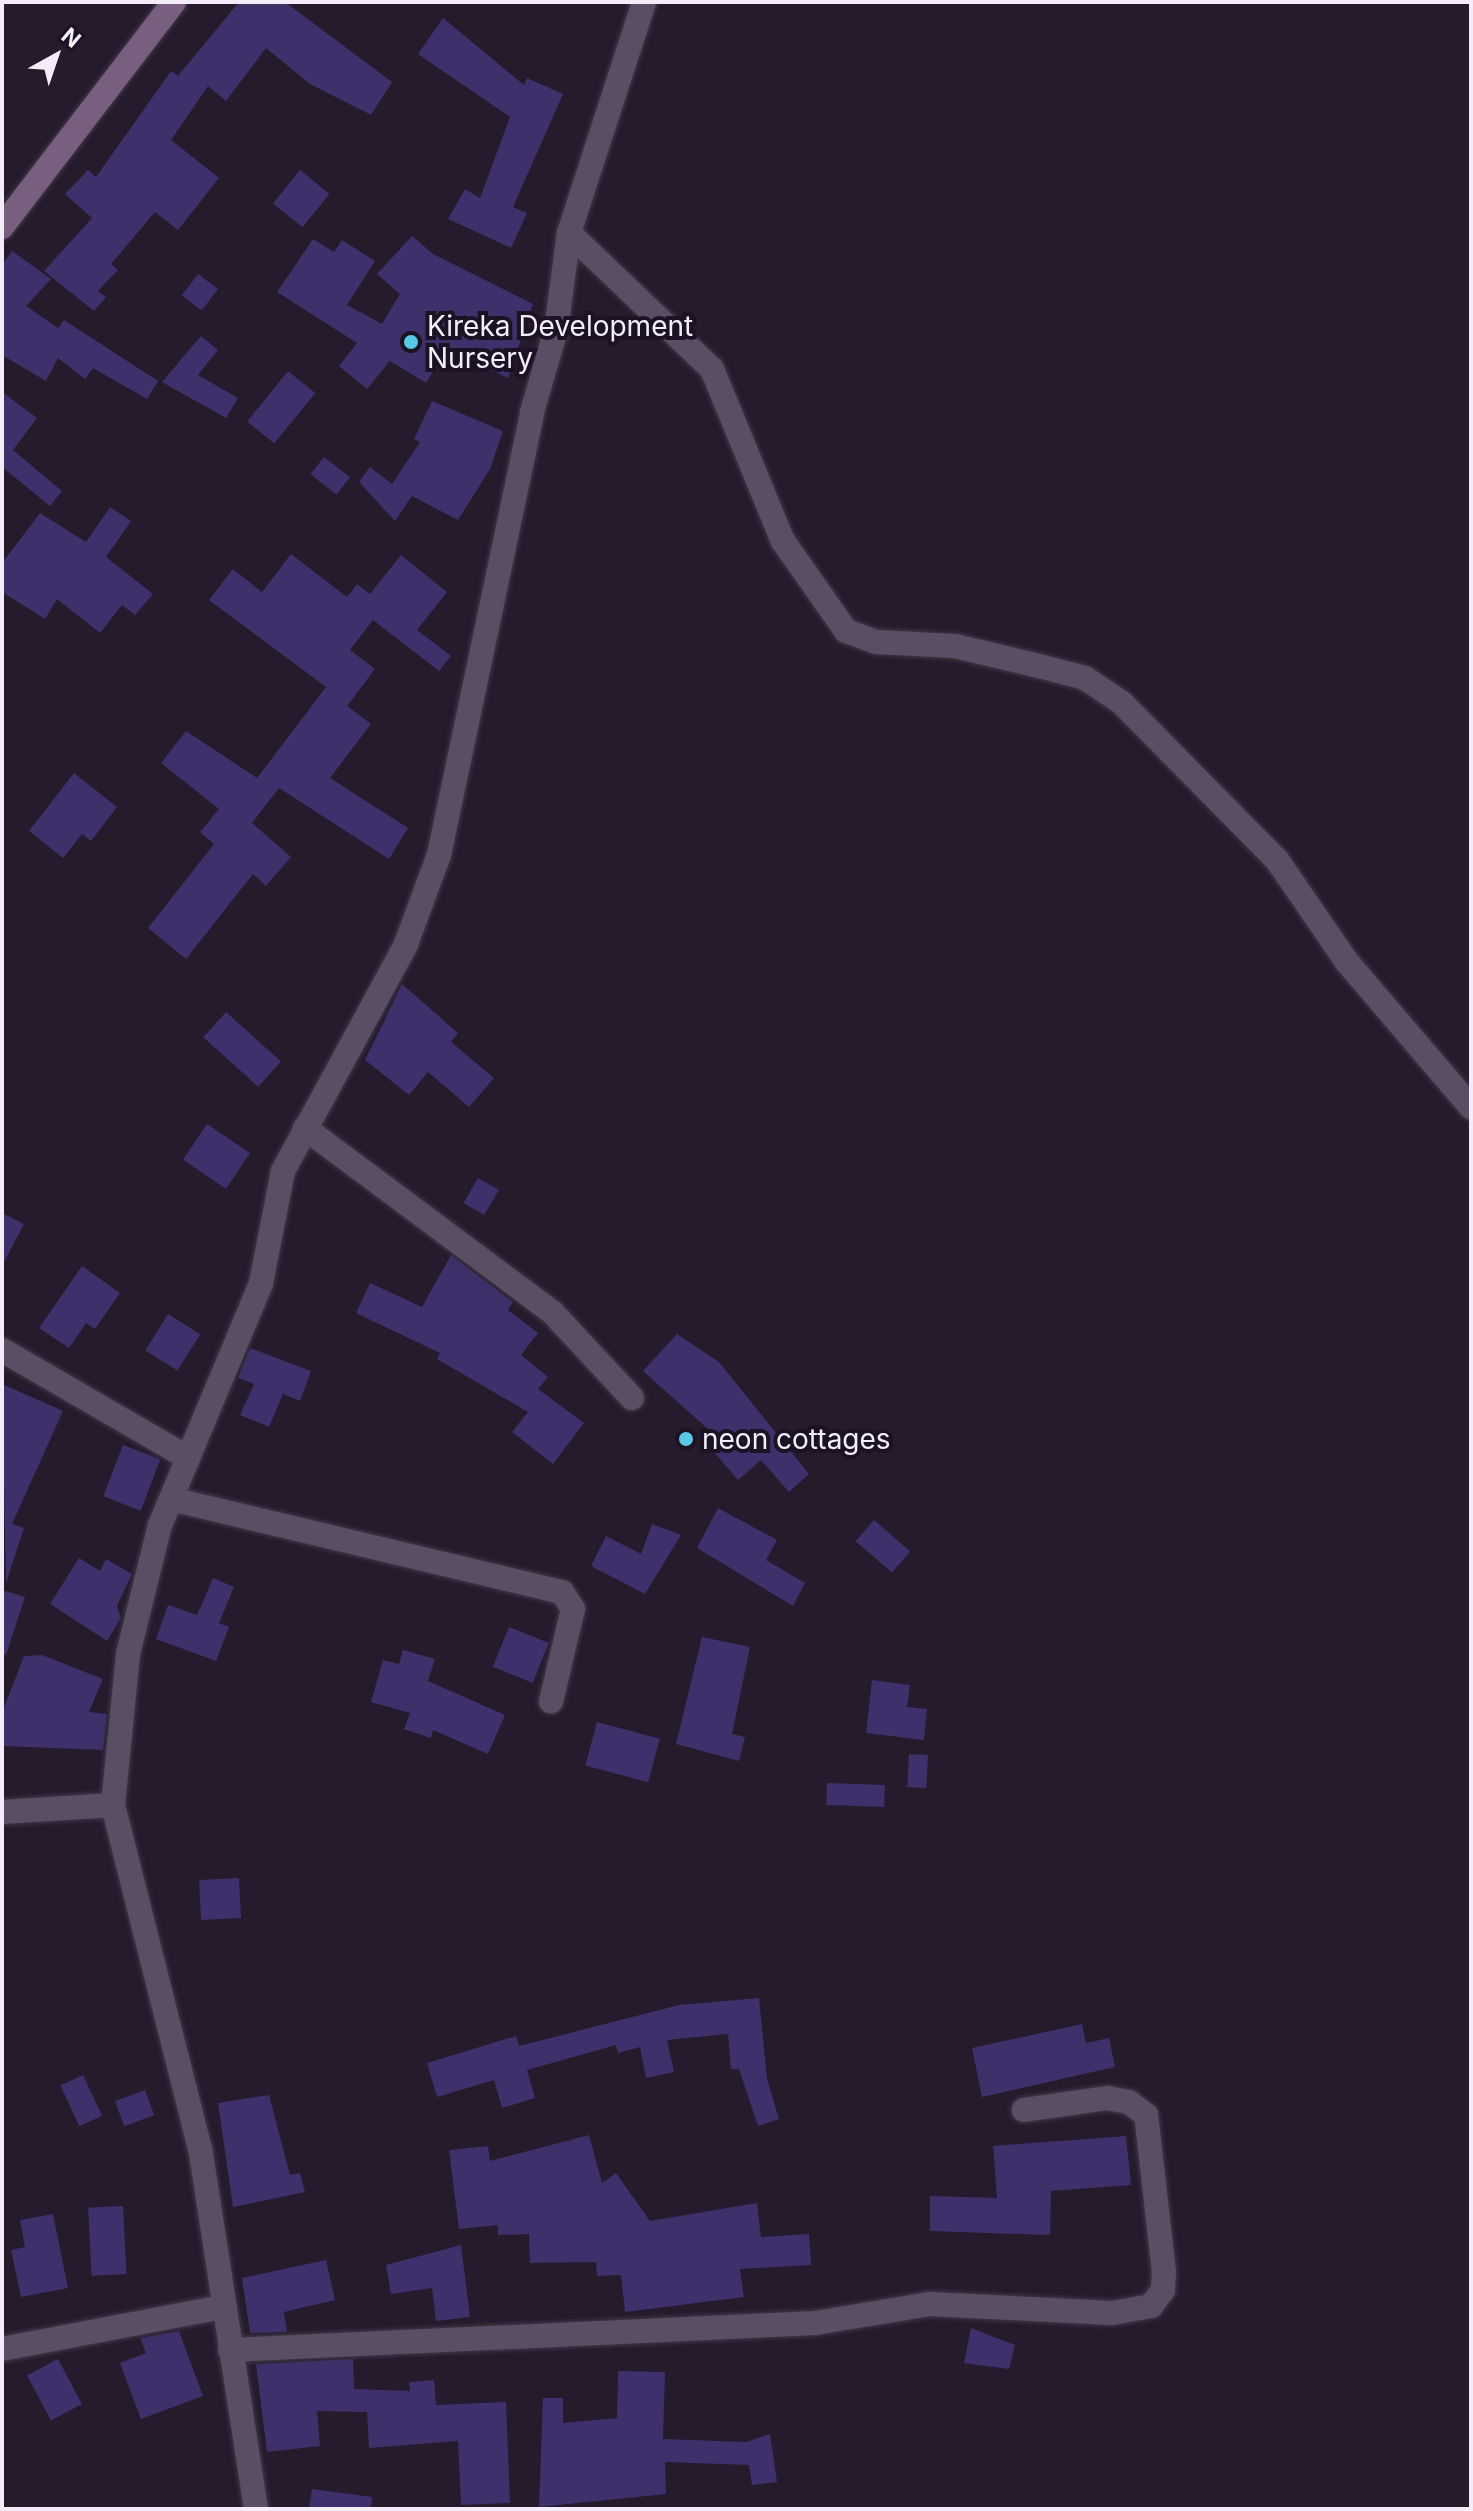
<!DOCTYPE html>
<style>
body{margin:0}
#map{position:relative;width:1473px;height:2511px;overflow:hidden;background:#251b2d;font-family:Inter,sans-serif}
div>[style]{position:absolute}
.building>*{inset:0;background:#3e306a;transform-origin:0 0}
.roads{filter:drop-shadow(0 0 2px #413847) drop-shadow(0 0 2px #413847)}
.street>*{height:24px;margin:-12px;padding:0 12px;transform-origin:12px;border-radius:12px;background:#594e63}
.secondary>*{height:24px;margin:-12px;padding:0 12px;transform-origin:12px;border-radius:12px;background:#785e7f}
.dots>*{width:22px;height:22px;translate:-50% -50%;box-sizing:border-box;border:4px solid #1b1223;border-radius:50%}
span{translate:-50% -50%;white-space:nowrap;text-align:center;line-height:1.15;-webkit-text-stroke:8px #1b1223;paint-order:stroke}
.poi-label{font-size:28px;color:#f4edf9}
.left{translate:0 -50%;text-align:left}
.frame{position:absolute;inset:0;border:4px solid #f4edf9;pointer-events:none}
.north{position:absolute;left:16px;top:16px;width:80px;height:80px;-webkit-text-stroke:6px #1b1223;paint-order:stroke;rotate:40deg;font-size:22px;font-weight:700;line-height:32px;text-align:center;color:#f4edf9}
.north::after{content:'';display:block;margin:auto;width:28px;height:36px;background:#f4edf9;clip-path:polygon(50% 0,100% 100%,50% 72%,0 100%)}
</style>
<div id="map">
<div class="building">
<div style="clip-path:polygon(239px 2px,285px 2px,392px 82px,371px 115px,310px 84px,266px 48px,226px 101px,208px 86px,171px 140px,219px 178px,178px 230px,155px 212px,111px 264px,118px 270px,98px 291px,106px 297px,94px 311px,44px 271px,92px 218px,65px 194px,88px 170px,96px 177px,171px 71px,178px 76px)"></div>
<div style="clip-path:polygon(443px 18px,524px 85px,527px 78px,563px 94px,513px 207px,527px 213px,511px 248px,448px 219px,465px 189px,480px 198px,510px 117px,418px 54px)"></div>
<div style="left:300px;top:170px;width:38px;height:43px;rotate:39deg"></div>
<div style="clip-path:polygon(412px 236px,433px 254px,533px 304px,508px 378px,447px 349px,426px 383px,390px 361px,367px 389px,339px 366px,357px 343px,277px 292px,313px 239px,334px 252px,342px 240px,375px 261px,347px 305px,382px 324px,400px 294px,377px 274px)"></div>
<div style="clip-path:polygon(12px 251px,51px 279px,26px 306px,58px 328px,64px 320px,158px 381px,147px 399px,93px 368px,85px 379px,58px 358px,46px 381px,2px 355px,2px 265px)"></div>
<div style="left:198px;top:274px;width:25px;height:27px;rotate:37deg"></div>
<div style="clip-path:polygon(201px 336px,218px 350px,198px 375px,238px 398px,226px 418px,162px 382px)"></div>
<div style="left:288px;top:371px;width:35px;height:65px;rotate:39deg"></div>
<div style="clip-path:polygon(2px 392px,37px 418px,13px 450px,62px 491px,50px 506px,2px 467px)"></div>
<div style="clip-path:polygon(432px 401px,503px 431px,490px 469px,458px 520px,412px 496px,395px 521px,359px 482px,370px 467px,392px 484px,420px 442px,414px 439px)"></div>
<div style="left:324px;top:457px;width:33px;height:22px;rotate:38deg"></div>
<div style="clip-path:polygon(110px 507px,131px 521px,106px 557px,153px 594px,135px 615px,122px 605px,100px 633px,57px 599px,45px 619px,2px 592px,2px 563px,40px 513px,86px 542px)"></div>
<div style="clip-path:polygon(291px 554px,347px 597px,357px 584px,370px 594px,401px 555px,447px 592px,417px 630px,451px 656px,439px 671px,373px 620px,350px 650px,375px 669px,347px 706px,371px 724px,330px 778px,408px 828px,389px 859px,279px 788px,252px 823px,291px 857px,266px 886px,253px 874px,186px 959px,148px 928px,214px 844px,200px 832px,219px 809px,161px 763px,186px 731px,257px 778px,326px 687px,209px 600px,233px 569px,262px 592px)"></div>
<div style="clip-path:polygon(74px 773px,117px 807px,91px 841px,82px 834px,63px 858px,29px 831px)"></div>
<div style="clip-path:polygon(402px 984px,458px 1033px,451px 1042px,494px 1078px,469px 1107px,428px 1072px,409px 1095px,365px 1060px)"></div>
<div style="left:226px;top:1012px;width:74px;height:34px;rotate:42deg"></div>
<div style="left:207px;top:1124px;width:52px;height:43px;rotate:34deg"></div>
<div style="left:478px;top:1178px;width:24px;height:29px;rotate:30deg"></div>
<div style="clip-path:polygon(2px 1213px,24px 1224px,2px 1266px)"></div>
<div style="clip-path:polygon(451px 1255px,513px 1302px,508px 1310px,538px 1333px,521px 1355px,548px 1377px,538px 1389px,584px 1423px,553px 1464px,512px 1432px,528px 1412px,437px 1359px,440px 1353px,356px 1313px,370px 1283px,422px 1307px)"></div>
<div style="clip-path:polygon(82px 1266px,120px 1293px,95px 1329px,86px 1323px,69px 1348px,39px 1328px)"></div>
<div style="left:168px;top:1314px;width:38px;height:43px;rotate:32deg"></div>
<div style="clip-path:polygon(677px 1334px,719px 1362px,809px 1474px,789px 1492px,761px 1460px,738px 1480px,701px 1437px,709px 1430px,643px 1371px)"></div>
<div style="clip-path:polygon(250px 1348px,311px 1371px,300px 1401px,283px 1394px,269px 1427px,240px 1415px,254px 1384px,238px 1378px)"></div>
<div style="clip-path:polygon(2px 1384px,63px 1411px,12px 1524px,24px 1528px,6px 1583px)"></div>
<div style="left:123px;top:1445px;width:40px;height:55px;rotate:21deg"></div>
<div style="clip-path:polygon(718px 1508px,777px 1540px,766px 1560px,805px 1583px,793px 1606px,697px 1548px)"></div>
<div style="left:874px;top:1520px;width:48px;height:28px;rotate:41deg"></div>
<div style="clip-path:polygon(652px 1524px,681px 1535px,645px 1594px,591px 1566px,606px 1536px,641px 1554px)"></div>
<div style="clip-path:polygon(79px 1558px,100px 1571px,106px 1559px,132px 1574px,117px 1606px,121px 1618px,107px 1641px,50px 1604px)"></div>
<div style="clip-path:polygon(213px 1578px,234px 1587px,219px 1623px,229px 1627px,216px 1661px,156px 1639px,168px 1605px,197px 1615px)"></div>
<div style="clip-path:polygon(2px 1590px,25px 1597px,6px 1655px,2px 1654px)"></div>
<div style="left:509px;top:1627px;width:43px;height:43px;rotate:22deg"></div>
<div style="clip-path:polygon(702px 1637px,750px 1647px,732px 1734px,745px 1737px,739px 1761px,676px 1744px)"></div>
<div style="clip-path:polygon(403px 1650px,435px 1659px,428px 1681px,505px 1715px,488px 1754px,433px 1730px,431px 1738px,404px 1729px,410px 1713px,371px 1702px,383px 1660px,399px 1664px)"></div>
<div style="clip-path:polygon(42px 1655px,103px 1679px,89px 1712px,107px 1714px,103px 1750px,2px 1746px,2px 1713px,24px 1656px)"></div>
<div style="clip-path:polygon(872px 1680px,910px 1685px,907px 1707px,927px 1709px,924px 1740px,866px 1733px)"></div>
<div style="left:597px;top:1722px;width:65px;height:45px;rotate:15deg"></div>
<div style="left:909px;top:1754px;width:19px;height:33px;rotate:3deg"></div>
<div style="left:827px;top:1783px;width:58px;height:22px;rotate:2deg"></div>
<div style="left:239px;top:1878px;width:40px;height:40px;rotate:87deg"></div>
<div style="clip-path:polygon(759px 1998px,767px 2079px,779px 2119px,758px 2126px,739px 2069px,731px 2069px,728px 2034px,667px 2040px,674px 2072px,646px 2078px,640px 2047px,618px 2053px,616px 2045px,527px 2070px,535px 2098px,502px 2108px,494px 2080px,437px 2097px,427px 2063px,516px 2036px,519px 2046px,679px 2005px)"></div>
<div style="clip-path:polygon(1082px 2024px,1086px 2043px,1109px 2038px,1115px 2067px,982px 2097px,972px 2048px)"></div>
<div style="left:83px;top:2075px;width:45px;height:25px;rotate:65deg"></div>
<div style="left:145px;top:2090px;width:27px;height:32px;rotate:70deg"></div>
<div style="clip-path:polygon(269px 2095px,290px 2175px,300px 2173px,305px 2192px,233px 2207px,218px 2103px)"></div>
<div style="clip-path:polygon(589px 2135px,602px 2183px,616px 2173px,650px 2221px,757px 2203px,761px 2237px,809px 2234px,811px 2265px,740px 2269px,744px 2297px,625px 2312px,621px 2275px,597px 2276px,596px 2262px,530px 2263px,529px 2234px,498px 2235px,498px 2225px,459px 2229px,449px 2150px,488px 2146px,490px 2161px)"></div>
<div style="clip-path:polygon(1126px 2136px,1131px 2185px,1051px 2191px,1050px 2235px,930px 2231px,930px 2196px,997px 2198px,993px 2146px)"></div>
<div style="left:123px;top:2206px;width:68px;height:35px;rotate:87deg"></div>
<div style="clip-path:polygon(53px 2214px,68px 2288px,21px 2297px,11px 2250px,25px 2247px,20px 2220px)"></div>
<div style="clip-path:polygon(461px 2245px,470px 2317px,436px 2321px,432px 2288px,391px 2294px,386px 2265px)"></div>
<div style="clip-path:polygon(326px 2260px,335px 2300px,284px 2312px,287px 2332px,250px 2333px,242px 2278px)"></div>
<div style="clip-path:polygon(971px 2328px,1015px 2345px,1009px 2369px,964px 2363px)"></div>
<div style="clip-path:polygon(179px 2331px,203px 2396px,141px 2419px,120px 2363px,146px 2353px,140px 2338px)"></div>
<div style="left:58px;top:2359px;width:51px;height:35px;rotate:62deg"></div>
<div style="clip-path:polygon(353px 2359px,354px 2389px,410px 2391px,409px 2382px,434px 2380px,436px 2405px,506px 2402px,510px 2503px,461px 2505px,458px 2441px,369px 2448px,367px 2412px,317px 2411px,320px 2446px,267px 2452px,256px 2364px)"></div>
<div style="clip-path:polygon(618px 2371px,665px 2372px,663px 2439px,746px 2442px,770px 2434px,777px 2482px,752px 2485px,749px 2465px,665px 2462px,666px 2494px,539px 2507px,543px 2398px,563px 2398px,563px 2423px,617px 2418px)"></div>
<div style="clip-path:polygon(312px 2489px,372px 2497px,371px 2509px,309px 2509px)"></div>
</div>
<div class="roads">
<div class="street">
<div style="left:569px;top:233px;width:197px;rotate:43.6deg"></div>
<div style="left:712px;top:369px;width:186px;rotate:67.6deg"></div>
<div style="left:783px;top:541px;width:110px;rotate:55deg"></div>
<div style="left:846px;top:631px;width:32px;rotate:20deg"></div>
<div style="left:876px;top:642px;width:79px;rotate:2.9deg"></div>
<div style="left:955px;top:646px;width:90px;rotate:13.4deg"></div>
<div style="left:1043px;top:667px;width:43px;rotate:14.7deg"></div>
<div style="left:1085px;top:678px;width:45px;rotate:34deg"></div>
<div style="left:1122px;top:703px;width:221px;rotate:45.4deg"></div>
<div style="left:1277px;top:860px;width:124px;rotate:55.5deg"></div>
<div style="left:1347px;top:962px;width:191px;rotate:49.5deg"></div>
<div style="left:305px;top:1128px;width:309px;rotate:36.7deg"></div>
<div style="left:553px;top:1313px;width:116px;rotate:47.1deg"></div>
<div style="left:2px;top:1350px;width:215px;rotate:30.1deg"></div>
<div style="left:171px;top:1499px;width:402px;rotate:13.4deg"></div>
<div style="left:562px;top:1592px;width:20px;rotate:57deg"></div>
<div style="left:573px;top:1609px;width:95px;rotate:103.4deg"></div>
<div style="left:2px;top:1812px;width:111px;rotate:-3.6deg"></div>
<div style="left:2px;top:2349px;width:224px;rotate:-10.8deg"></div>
<div style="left:230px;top:2350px;width:586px;rotate:-2.64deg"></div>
<div style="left:815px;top:2323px;width:117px;rotate:-9.4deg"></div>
<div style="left:930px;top:2304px;width:182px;rotate:2.8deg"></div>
<div style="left:1112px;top:2313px;width:40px;rotate:-10deg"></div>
<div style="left:1151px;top:2306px;width:20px;rotate:-53deg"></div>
<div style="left:1163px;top:2290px;width:18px;rotate:-87deg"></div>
<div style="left:1164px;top:2272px;width:158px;rotate:-96.5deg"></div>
<div style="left:1146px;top:2115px;width:21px;rotate:-143deg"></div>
<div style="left:1129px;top:2102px;width:22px;rotate:-170deg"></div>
<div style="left:1107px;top:2098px;width:84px;rotate:171.8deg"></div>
<div style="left:256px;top:2509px;width:364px;rotate:-98.8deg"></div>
<div style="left:200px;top:2149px;width:355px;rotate:-104.2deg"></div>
<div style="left:113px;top:1805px;width:152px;rotate:-84.3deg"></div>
<div style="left:128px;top:1654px;width:133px;rotate:-76.1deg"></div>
<div style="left:160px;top:1525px;width:262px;rotate:-67.3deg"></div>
<div style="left:261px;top:1283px;width:114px;rotate:-78.9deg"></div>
<div style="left:283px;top:1171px;width:258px;rotate:-61.5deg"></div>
<div style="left:406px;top:944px;width:95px;rotate:-69.7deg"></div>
<div style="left:439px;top:855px;width:453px;rotate:-78.1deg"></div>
<div style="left:532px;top:412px;width:85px;rotate:-73.7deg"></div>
<div style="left:556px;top:330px;width:98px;rotate:-82.4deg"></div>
<div style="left:569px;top:233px;width:243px;rotate:-72deg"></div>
</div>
<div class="secondary">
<div style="left:2px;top:227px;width:283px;rotate:-52.6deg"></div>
</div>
</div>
<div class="dots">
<div style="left:411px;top:342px;background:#59c8e5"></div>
<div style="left:686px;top:1439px;background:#59c8e5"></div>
</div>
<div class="poi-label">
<span class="left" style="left:427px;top:342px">Kireka Development<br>Nursery</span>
<span class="left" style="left:702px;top:1439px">neon cottages</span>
</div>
<div class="frame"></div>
<div class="north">N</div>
</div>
